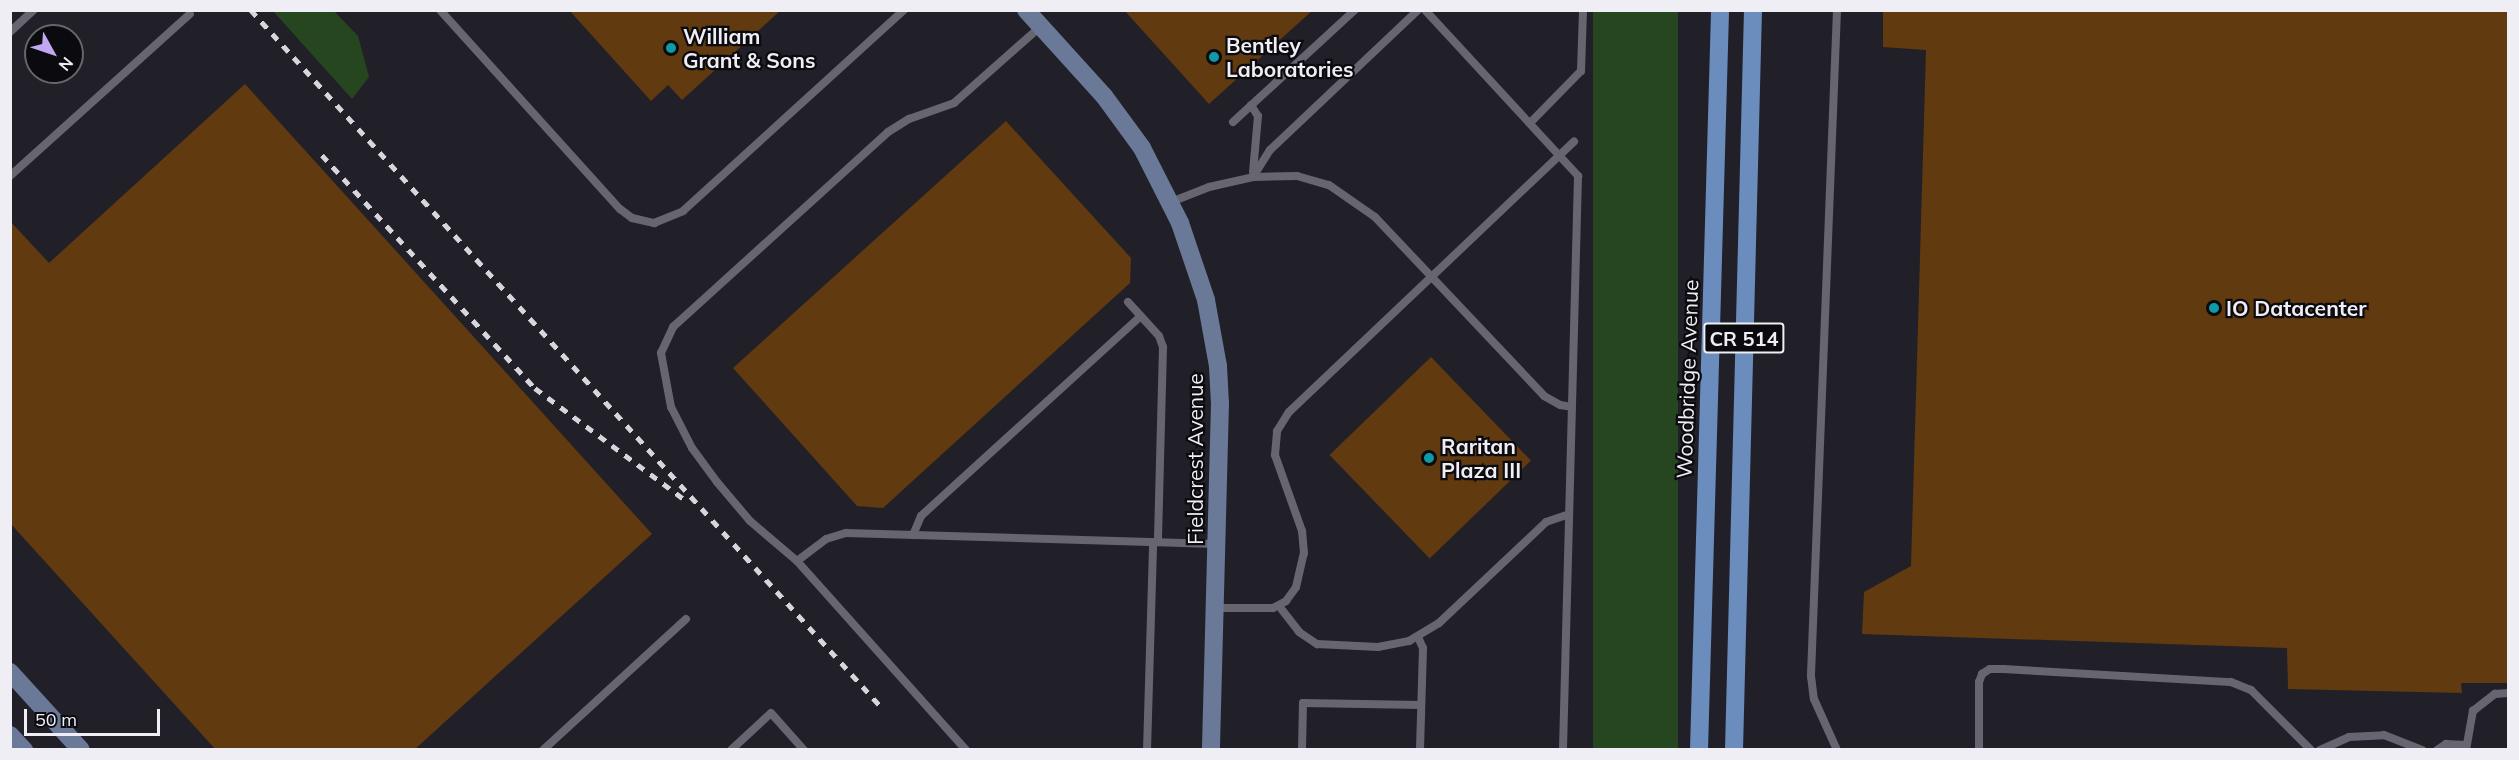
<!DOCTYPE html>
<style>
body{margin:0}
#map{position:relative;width:2519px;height:760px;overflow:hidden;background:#212029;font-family:Mulish,sans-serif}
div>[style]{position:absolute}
.green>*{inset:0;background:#25461e;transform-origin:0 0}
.building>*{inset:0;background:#613a0f;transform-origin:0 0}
.lane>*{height:8px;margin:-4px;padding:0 4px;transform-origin:4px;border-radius:4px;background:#676570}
.secondary>*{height:18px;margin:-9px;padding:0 9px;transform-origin:9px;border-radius:9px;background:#697997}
.primary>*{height:18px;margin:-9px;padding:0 9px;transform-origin:9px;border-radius:9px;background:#6b8dbe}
.rail>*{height:4.5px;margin-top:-2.25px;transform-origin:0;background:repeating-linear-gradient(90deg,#d6d6dc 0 8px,transparent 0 16px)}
.dots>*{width:16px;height:16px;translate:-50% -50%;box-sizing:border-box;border:3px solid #0b0a0e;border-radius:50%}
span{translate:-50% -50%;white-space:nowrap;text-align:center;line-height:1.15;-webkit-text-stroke:4.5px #0b0a0e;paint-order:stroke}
.shield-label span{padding:2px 4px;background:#0b0a0e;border:2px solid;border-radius:4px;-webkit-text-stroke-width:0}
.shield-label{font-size:20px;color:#eeeef4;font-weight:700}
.poi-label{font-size:21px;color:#eeeef4;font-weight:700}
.left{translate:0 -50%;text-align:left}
.street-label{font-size:21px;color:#eeeef4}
.frame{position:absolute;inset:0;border:12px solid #eeeef4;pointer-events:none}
.north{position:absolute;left:24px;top:24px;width:60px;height:60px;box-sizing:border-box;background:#0b0a0e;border:2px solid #66656a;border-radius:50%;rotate:130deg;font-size:16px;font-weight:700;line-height:24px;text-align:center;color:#eeeef4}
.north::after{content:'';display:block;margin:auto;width:21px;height:27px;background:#c2a8f3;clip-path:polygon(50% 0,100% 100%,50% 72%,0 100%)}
.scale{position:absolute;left:24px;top:709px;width:136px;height:27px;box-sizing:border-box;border:3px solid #eeeef4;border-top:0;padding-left:8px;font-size:18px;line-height:21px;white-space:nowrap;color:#eeeef4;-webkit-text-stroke:4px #0b0a0e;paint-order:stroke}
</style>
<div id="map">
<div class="green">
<div style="clip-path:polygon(273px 11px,334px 11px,358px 36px,369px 77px,352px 99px)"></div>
<div style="left:1593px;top:11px;width:85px;height:738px"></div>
</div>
<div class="building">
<div style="clip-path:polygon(569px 10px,781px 10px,682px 100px,668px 85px,651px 101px)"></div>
<div style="clip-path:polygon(1124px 10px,1313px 10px,1209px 104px)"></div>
<div style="clip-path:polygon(1883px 10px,2508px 10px,2508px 683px,2461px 683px,2462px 693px,2288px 689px,2287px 648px,1862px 634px,1864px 592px,1911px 566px,1926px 50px,1883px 47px)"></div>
<div style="clip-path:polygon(245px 84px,652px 534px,414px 750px,216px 750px,10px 523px,10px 221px,49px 263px)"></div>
<div style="clip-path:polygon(1006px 121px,1131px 258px,1130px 283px,883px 508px,857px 506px,733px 368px)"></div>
<div style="left:1431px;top:357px;width:144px;height:141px;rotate:46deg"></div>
</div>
<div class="lane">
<div style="left:440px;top:10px;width:268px;rotate:47.9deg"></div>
<div style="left:620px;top:209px;width:15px;rotate:37deg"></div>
<div style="left:632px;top:218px;width:23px;rotate:13deg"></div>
<div style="left:654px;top:223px;width:31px;rotate:-22deg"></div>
<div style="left:683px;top:211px;width:299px;rotate:-42.3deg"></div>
<div style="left:1425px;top:10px;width:226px;rotate:47.3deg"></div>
<div style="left:1578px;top:176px;width:574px;rotate:91.5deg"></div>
<div style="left:1837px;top:10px;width:667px;rotate:92.24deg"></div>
<div style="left:1811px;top:676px;width:23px;rotate:83deg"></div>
<div style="left:1814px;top:699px;width:56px;rotate:65.7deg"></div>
<div style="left:10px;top:32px;width:33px;rotate:-43deg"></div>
<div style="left:1251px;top:105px;width:13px;rotate:58deg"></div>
<div style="left:1258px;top:116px;width:56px;rotate:95.1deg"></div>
<div style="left:1233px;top:122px;width:166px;rotate:-42.6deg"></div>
<div style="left:1531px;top:122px;width:71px;rotate:-45.6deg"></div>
<div style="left:1581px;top:71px;width:61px;rotate:-88.1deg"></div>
<div style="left:10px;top:176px;width:242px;rotate:-42deg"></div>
<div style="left:1253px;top:177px;width:32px;rotate:-58deg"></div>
<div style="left:1270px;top:150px;width:204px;rotate:-43.4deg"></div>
<div style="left:1171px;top:202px;width:41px;rotate:-21.5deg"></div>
<div style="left:1209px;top:187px;width:45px;rotate:-12.8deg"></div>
<div style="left:1253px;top:177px;width:44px;rotate:-1.3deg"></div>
<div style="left:1297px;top:176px;width:33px;rotate:16deg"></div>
<div style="left:1329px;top:185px;width:56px;rotate:34.8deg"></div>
<div style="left:1375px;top:217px;width:246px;rotate:46.6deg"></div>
<div style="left:1544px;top:396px;width:18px;rotate:29deg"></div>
<div style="left:1560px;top:405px;width:12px;rotate:9deg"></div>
<div style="left:1128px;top:302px;width:46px;rotate:47.6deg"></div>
<div style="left:1159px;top:336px;width:12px;rotate:70deg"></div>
<div style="left:1163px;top:347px;width:195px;rotate:91.5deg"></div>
<div style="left:913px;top:535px;width:21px;rotate:-67deg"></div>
<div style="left:921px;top:516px;width:297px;rotate:-42.3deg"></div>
<div style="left:797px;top:561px;width:36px;rotate:-37deg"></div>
<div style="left:826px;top:539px;width:21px;rotate:-17deg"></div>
<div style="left:846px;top:533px;width:370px;rotate:1.7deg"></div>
<div style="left:1279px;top:606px;width:33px;rotate:52deg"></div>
<div style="left:1299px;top:632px;width:22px;rotate:34deg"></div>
<div style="left:1317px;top:644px;width:61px;rotate:2.8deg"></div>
<div style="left:1378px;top:647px;width:32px;rotate:-11deg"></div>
<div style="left:1409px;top:641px;width:35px;rotate:-31deg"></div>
<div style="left:1439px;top:623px;width:147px;rotate:-43.3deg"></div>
<div style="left:1546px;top:522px;width:24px;rotate:-19deg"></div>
<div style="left:1215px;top:608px;width:58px"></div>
<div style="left:1273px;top:608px;width:15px;rotate:-28deg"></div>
<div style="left:1286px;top:601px;width:17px;rotate:-54deg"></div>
<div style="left:1296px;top:587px;width:35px;rotate:-77deg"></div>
<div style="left:1304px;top:553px;width:22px;rotate:-95deg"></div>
<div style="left:1302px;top:531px;width:81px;rotate:-109.6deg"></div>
<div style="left:1275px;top:455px;width:24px;rotate:-85deg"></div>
<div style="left:1277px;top:431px;width:22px;rotate:-58deg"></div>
<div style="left:1289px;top:412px;width:393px;rotate:-43.5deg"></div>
<div style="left:1418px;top:637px;width:12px;rotate:66deg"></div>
<div style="left:1423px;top:648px;width:102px;rotate:91.7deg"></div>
<div style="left:543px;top:750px;width:194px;rotate:-42.5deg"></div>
<div style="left:731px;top:750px;width:54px;rotate:-42.8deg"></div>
<div style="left:771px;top:713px;width:50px;rotate:48.3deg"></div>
<div style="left:966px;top:750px;width:254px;rotate:-131.8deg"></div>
<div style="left:797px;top:561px;width:62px;rotate:-139.6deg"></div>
<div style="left:750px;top:521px;width:51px;rotate:-130.2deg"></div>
<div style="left:717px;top:482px;width:42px;rotate:-126.3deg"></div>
<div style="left:692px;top:448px;width:46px;rotate:-117.1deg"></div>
<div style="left:671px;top:407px;width:55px;rotate:-100.5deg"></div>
<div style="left:661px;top:353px;width:29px;rotate:-65deg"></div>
<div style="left:673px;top:327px;width:290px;rotate:-42.2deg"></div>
<div style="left:888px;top:132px;width:25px;rotate:-32deg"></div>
<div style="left:909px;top:119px;width:48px;rotate:-19.6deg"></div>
<div style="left:954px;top:103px;width:116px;rotate:-41.5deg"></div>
<div style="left:1147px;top:750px;width:208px;rotate:-88.3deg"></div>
<div style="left:1302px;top:750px;width:47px;rotate:-88.8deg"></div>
<div style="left:1303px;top:703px;width:118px;rotate:1deg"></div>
<div style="left:1979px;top:750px;width:68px;rotate:-90deg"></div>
<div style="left:1979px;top:682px;width:9px;rotate:-69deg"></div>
<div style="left:1982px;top:674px;width:9px;rotate:-32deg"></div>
<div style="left:1990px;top:669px;width:13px"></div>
<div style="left:2003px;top:669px;width:228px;rotate:3.3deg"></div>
<div style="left:2231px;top:682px;width:22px;rotate:22deg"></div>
<div style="left:2251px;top:690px;width:85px;rotate:45deg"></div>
<div style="left:2320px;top:750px;width:32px;rotate:-24deg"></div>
<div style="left:2349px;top:737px;width:35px;rotate:-3deg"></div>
<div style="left:2384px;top:735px;width:41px;rotate:21.5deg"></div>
<div style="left:2437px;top:750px;width:11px;rotate:-34deg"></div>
<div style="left:2446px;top:744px;width:20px;rotate:3deg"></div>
<div style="left:2466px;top:750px;width:40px;rotate:-80deg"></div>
<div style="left:2473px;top:711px;width:28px;rotate:-38deg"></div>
<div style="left:2495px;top:694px;width:13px;rotate:-4deg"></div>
</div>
<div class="secondary">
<div style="left:1026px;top:10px;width:116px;rotate:47.8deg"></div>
<div style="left:1104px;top:96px;width:64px;rotate:53.8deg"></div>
<div style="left:1142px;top:148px;width:84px;rotate:63.1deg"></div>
<div style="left:1180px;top:223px;width:81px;rotate:71.3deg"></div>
<div style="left:1206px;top:300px;width:67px;rotate:79.7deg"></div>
<div style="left:1218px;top:366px;width:37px;rotate:87deg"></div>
<div style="left:1220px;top:403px;width:347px;rotate:91.5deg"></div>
<div style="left:10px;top:672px;width:105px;rotate:47.7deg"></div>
<div style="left:10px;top:735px;width:21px;rotate:47deg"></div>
</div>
<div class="primary">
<div style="left:1699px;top:750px;width:740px;rotate:-88.37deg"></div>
<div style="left:1734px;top:750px;width:740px;rotate:-88.53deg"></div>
</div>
<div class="rail">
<div style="left:251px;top:10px;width:942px;rotate:47.88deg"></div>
<div style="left:322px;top:155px;width:316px;rotate:47.6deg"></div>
<div style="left:535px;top:388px;width:187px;rotate:36.7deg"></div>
</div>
<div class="dots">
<div style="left:671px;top:48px;background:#0f9aa8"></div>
<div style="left:1214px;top:57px;background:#0f9aa8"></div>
<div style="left:2214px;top:308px;background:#0f9aa8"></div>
<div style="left:1429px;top:458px;background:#0f9aa8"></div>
</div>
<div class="shield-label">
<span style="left:1744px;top:338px">CR 514</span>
</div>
<div class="poi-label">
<span class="left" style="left:683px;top:48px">William<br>Grant &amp; Sons</span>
<span class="left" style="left:1226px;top:57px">Bentley<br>Laboratories</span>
<span class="left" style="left:2226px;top:308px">IO Datacenter</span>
<span class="left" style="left:1441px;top:458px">Raritan<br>Plaza III</span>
</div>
<div class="street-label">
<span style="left:1687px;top:379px;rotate:-88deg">Woodbridge Avenue</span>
<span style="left:1195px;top:459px;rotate:-90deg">Fieldcrest Avenue</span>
</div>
<div class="frame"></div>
<div class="north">N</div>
<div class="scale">50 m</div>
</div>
